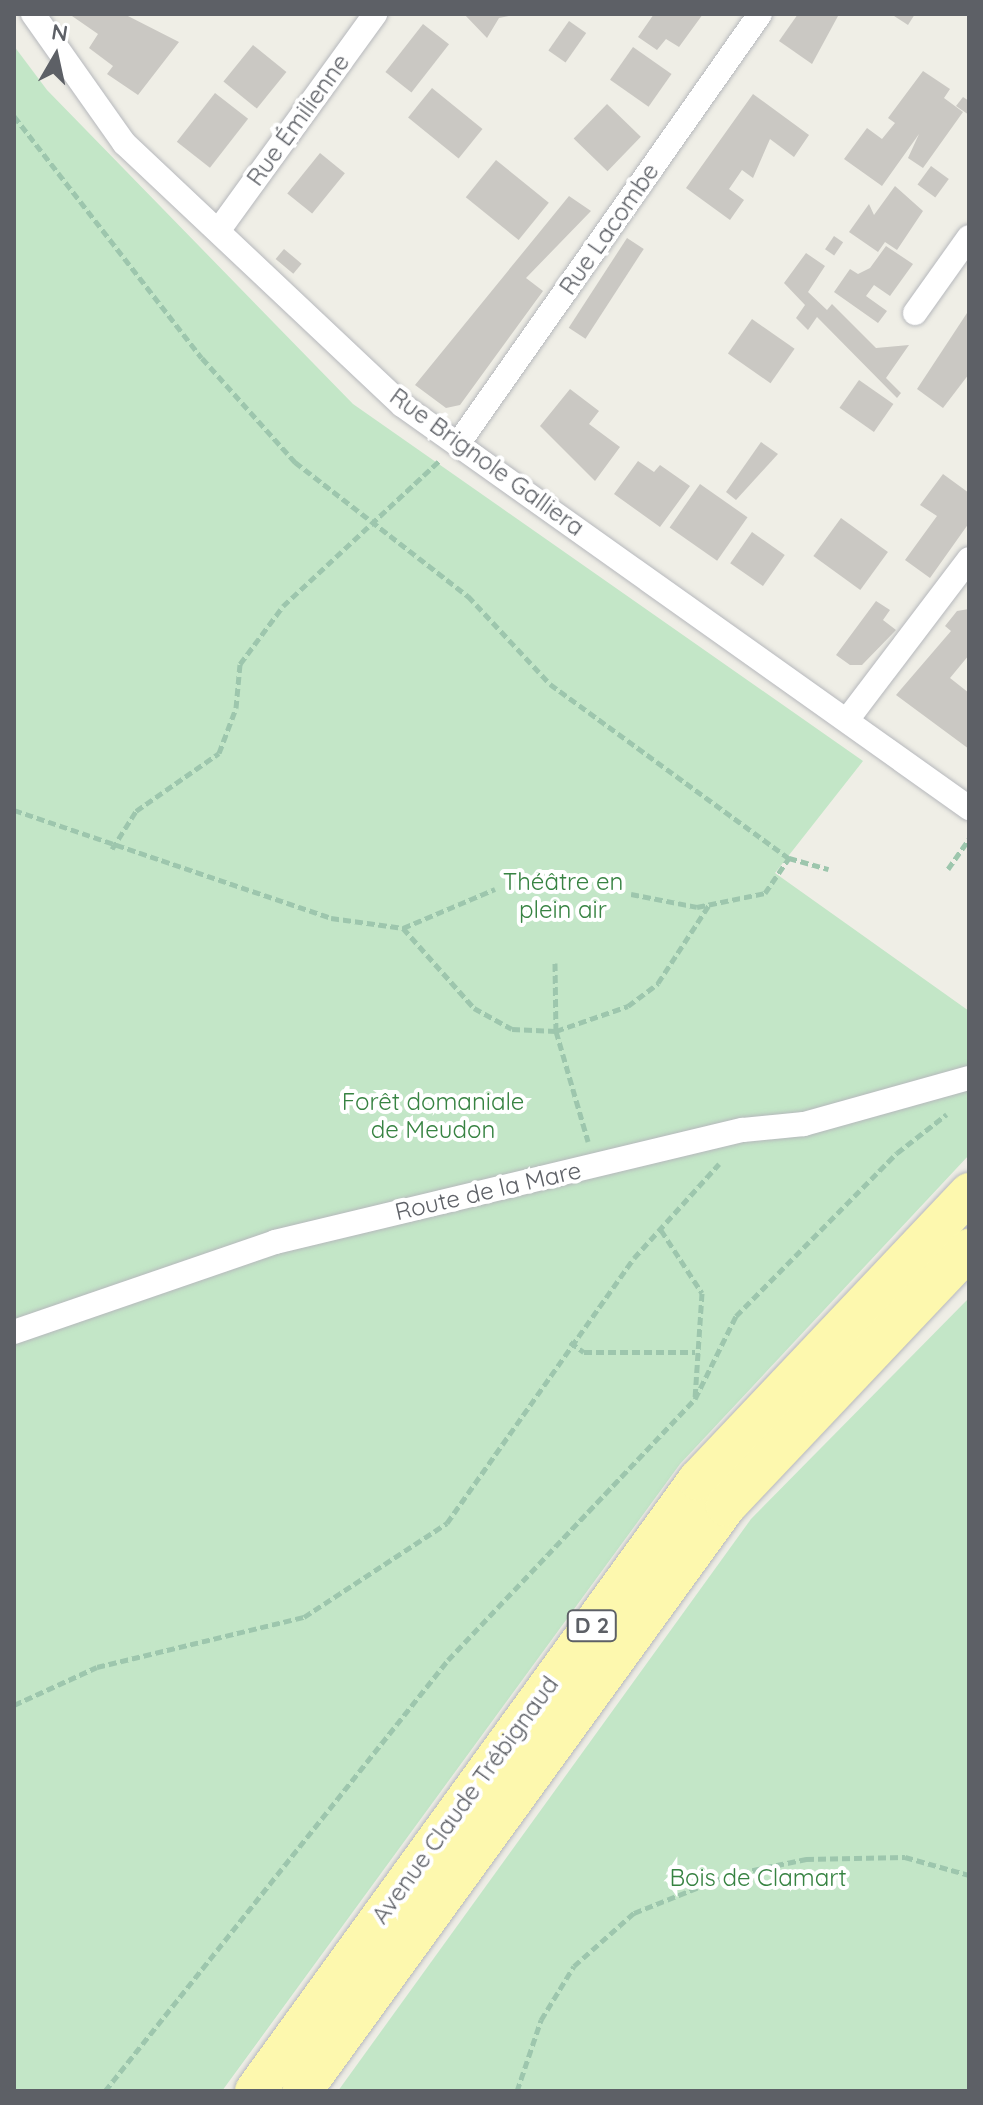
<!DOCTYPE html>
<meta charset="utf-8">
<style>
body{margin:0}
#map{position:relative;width:983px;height:2105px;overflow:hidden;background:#efeee6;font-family:Quicksand,sans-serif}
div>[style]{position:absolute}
.green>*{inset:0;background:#c3e6c7}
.building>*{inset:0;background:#cac8c3;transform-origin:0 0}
.path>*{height:5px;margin-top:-2.5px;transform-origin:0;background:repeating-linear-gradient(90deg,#9dc6ad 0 8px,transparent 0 12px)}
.roads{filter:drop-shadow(0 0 2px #b6b8bc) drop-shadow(0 0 2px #b6b8bc)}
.minor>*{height:24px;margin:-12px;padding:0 12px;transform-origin:12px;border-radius:12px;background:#fff}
.primary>*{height:40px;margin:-20px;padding:0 20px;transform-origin:20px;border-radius:20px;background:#fdf8ae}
span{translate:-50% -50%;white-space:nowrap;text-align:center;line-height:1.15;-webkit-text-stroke:8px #fff;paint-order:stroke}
.shield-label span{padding:2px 6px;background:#fff;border:2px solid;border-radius:6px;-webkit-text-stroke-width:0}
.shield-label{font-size:22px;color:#5d6066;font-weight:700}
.street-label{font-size:24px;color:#5d6066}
.park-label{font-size:24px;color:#378342}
.frame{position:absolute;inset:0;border:16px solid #5d6066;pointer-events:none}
.north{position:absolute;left:16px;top:16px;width:80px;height:80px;-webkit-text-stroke:6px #fff;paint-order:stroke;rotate:9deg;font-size:22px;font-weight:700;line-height:32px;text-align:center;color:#5d6066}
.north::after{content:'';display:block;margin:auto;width:28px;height:36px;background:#5d6066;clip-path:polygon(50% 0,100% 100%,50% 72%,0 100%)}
</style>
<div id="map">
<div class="green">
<div style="clip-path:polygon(14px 46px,47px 90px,353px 404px,863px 761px,775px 873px,969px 1011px,969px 1155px,680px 1464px,222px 2091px,14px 2091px)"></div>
<div style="clip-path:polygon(969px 1298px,969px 2091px,338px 2091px,751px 1519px)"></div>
</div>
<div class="building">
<div style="clip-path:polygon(124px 14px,179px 42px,138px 95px,107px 74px,113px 66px,89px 48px,98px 34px,72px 16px)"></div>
<div style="clip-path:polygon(464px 14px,518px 14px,499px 18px,487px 38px)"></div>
<div style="clip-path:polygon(654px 14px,703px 14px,679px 47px,666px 39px,657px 50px,638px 37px)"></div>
<div style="clip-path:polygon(798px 14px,838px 16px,812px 64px,779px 41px)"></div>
<div style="clip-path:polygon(891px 14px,915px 14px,908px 25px)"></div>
<div style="left:569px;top:21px;width:21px;height:36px;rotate:35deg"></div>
<div style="left:423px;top:24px;width:33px;height:61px;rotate:38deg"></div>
<div style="left:253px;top:45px;width:43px;height:47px;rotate:39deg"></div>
<div style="left:633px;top:47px;width:47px;height:40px;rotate:35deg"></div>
<div style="clip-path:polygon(923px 71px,950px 89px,944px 98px,963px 112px,923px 168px,908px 158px,919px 134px,882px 186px,844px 159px,867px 128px,882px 139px,895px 123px,888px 118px)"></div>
<div style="left:432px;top:88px;width:65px;height:38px;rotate:39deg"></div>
<div style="left:215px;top:93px;width:42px;height:62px;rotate:38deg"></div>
<div style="clip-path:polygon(753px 94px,809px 135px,794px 157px,770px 139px,753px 178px,742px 170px,729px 189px,744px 200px,730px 220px,686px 188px)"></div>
<div style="clip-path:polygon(963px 97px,969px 101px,969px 115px,956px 106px)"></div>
<div style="left:607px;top:104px;width:47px;height:48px;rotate:44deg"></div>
<div style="left:320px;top:153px;width:32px;height:52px;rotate:39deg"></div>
<div style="left:496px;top:160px;width:68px;height:48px;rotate:39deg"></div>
<div style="left:931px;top:166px;width:22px;height:23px;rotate:36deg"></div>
<div style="clip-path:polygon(895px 186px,923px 211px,897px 250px,885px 242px,878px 252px,849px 232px,869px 204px,874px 215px)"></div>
<div style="clip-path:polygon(569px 196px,591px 211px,526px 278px,543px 291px,460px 405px,446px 408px,415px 385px)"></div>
<div style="left:834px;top:236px;width:11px;height:16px;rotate:34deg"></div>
<div style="left:627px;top:238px;width:20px;height:107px;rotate:33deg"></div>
<div style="clip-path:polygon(886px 246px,913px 264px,890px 296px,874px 285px,866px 296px,887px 311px,878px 323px,834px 292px,850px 269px,858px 274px,870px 268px)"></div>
<div style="left:284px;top:249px;width:23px;height:13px;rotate:40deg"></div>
<div style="clip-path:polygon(806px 253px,825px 266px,808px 292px,827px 310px,832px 304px,876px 348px,909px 345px,886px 378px,901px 393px,897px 398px,817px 317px,808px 330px,796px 318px,805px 305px,784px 283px)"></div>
<div style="clip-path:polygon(969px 310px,969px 374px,943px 408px,917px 389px)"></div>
<div style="left:752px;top:319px;width:52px;height:42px;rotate:35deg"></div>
<div style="left:859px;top:380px;width:42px;height:34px;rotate:35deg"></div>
<div style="clip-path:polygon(570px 389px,599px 411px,589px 424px,620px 447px,595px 481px,540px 426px)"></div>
<div style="clip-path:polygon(761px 442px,778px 454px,736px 500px,726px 492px)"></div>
<div style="clip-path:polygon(638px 461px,654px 472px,660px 465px,690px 486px,660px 527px,614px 494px)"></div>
<div style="clip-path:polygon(943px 474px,969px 493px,969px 523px,930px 578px,905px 560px,937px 516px,920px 505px)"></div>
<div style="left:700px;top:484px;width:58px;height:53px;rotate:35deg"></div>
<div style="left:841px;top:518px;width:58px;height:47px;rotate:36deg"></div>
<div style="left:752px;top:532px;width:40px;height:38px;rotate:35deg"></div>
<div style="clip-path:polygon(876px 601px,890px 610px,883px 620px,896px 630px,862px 665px,850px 665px,836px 655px)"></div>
<div style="clip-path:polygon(969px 609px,969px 655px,950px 678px,969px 693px,969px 749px,896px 695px,951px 631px,945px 626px,957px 611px)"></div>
</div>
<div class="path">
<div style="left:14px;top:116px;width:306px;rotate:52.2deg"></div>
<div style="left:202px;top:358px;width:140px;rotate:48.2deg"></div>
<div style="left:295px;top:462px;width:219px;rotate:37.8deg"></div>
<div style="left:468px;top:596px;width:120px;rotate:47deg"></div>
<div style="left:550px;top:684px;width:296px;rotate:36.1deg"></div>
<div style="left:789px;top:858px;width:41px;rotate:15.8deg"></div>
<div style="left:14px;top:810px;width:335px;rotate:18.8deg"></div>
<div style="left:331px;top:918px;width:73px;rotate:7.9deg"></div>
<div style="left:403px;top:928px;width:100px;rotate:-23deg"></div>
<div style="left:112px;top:849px;width:45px;rotate:-57.7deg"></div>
<div style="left:136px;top:811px;width:101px;rotate:-34.9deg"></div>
<div style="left:219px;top:753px;width:48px;rotate:-69.3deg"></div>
<div style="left:236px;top:708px;width:44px;rotate:-84.8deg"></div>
<div style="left:240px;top:664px;width:72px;rotate:-53.4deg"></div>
<div style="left:283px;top:606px;width:213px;rotate:-42.9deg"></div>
<div style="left:948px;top:869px;width:37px;rotate:-55deg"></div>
<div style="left:631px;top:894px;width:67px;rotate:11.1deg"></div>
<div style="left:697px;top:907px;width:69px;rotate:-11.6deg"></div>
<div style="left:765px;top:893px;width:42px;rotate:-55.6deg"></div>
<div style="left:403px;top:928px;width:107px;rotate:48.4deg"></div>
<div style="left:474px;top:1008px;width:43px;rotate:28.9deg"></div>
<div style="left:512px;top:1029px;width:44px;rotate:2.6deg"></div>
<div style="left:556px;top:1031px;width:76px;rotate:-19.1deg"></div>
<div style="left:628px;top:1006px;width:38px;rotate:-37deg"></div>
<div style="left:658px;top:983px;width:93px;rotate:-56.8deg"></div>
<div style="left:555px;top:963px;width:68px;rotate:89.2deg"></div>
<div style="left:556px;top:1031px;width:115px;rotate:73.8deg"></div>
<div style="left:661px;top:1230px;width:75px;rotate:56.9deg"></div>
<div style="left:702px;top:1293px;width:105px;rotate:93.8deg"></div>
<div style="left:570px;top:1342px;width:17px;rotate:36deg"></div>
<div style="left:584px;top:1352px;width:111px"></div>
<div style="left:14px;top:1705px;width:91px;rotate:-24.6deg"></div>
<div style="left:97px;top:1667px;width:213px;rotate:-13.6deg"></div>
<div style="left:304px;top:1617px;width:171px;rotate:-33.3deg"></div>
<div style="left:447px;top:1523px;width:324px;rotate:-54.8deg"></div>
<div style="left:634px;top:1258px;width:127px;rotate:-47.9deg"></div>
<div style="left:105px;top:2091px;width:551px;rotate:-51.49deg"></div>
<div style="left:448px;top:1660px;width:359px;rotate:-46.6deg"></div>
<div style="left:695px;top:1399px;width:93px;rotate:-63.7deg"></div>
<div style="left:736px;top:1316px;width:229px;rotate:-45.4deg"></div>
<div style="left:897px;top:1153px;width:63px;rotate:-38deg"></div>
<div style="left:517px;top:2091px;width:75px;rotate:-71.3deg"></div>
<div style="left:541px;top:2020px;width:63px;rotate:-58.6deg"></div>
<div style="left:574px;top:1966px;width:80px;rotate:-41.5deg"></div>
<div style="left:634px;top:1913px;width:102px;rotate:-21.8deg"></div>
<div style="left:729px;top:1875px;width:79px;rotate:-11.7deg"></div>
<div style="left:806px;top:1859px;width:99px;rotate:-1.2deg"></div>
<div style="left:905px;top:1857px;width:66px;rotate:15.7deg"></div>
</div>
<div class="roads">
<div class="minor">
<div style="left:33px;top:14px;width:158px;rotate:54.8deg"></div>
<div style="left:124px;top:143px;width:382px;rotate:43.3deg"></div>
<div style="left:402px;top:405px;width:696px;rotate:35.4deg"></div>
<div style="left:221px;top:227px;width:263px;rotate:-54.1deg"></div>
<div style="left:915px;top:313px;width:93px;rotate:-54.6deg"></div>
<div style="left:458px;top:444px;width:525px;rotate:-54.92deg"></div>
<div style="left:847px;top:720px;width:202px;rotate:-52.8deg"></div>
<div style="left:14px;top:1332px;width:276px;rotate:-19deg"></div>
<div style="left:275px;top:1242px;width:481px;rotate:-13.5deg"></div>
<div style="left:743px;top:1130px;width:61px;rotate:-5.6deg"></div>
<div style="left:804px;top:1124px;width:171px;rotate:-15.6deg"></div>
</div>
<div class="primary">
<div style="left:255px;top:2091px;width:755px;rotate:-54.06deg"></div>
<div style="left:698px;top:1480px;width:395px;rotate:-46.6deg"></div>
<div style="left:302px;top:2091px;width:722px;rotate:-54.07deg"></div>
<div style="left:726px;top:1506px;width:354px;rotate:-46.6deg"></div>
</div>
</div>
<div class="shield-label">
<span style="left:592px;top:1626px">D 2</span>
</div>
<div class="street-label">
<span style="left:298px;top:120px;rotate:-54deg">Rue Émilienne</span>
<span style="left:609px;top:229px;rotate:-55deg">Rue Lacombe</span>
<span style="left:487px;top:462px;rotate:36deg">Rue Brignole Galliera</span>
<span style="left:488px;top:1191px;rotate:-13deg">Route de la Mare</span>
<span style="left:465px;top:1800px;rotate:-54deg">Avenue Claude Trébignaud</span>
</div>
<div class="park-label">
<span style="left:563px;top:896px">Théâtre en<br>plein air</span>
<span style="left:433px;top:1116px">Forêt domaniale<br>de Meudon</span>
<span style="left:758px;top:1878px">Bois de Clamart</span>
</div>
<div class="frame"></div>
<div class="north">N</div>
</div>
